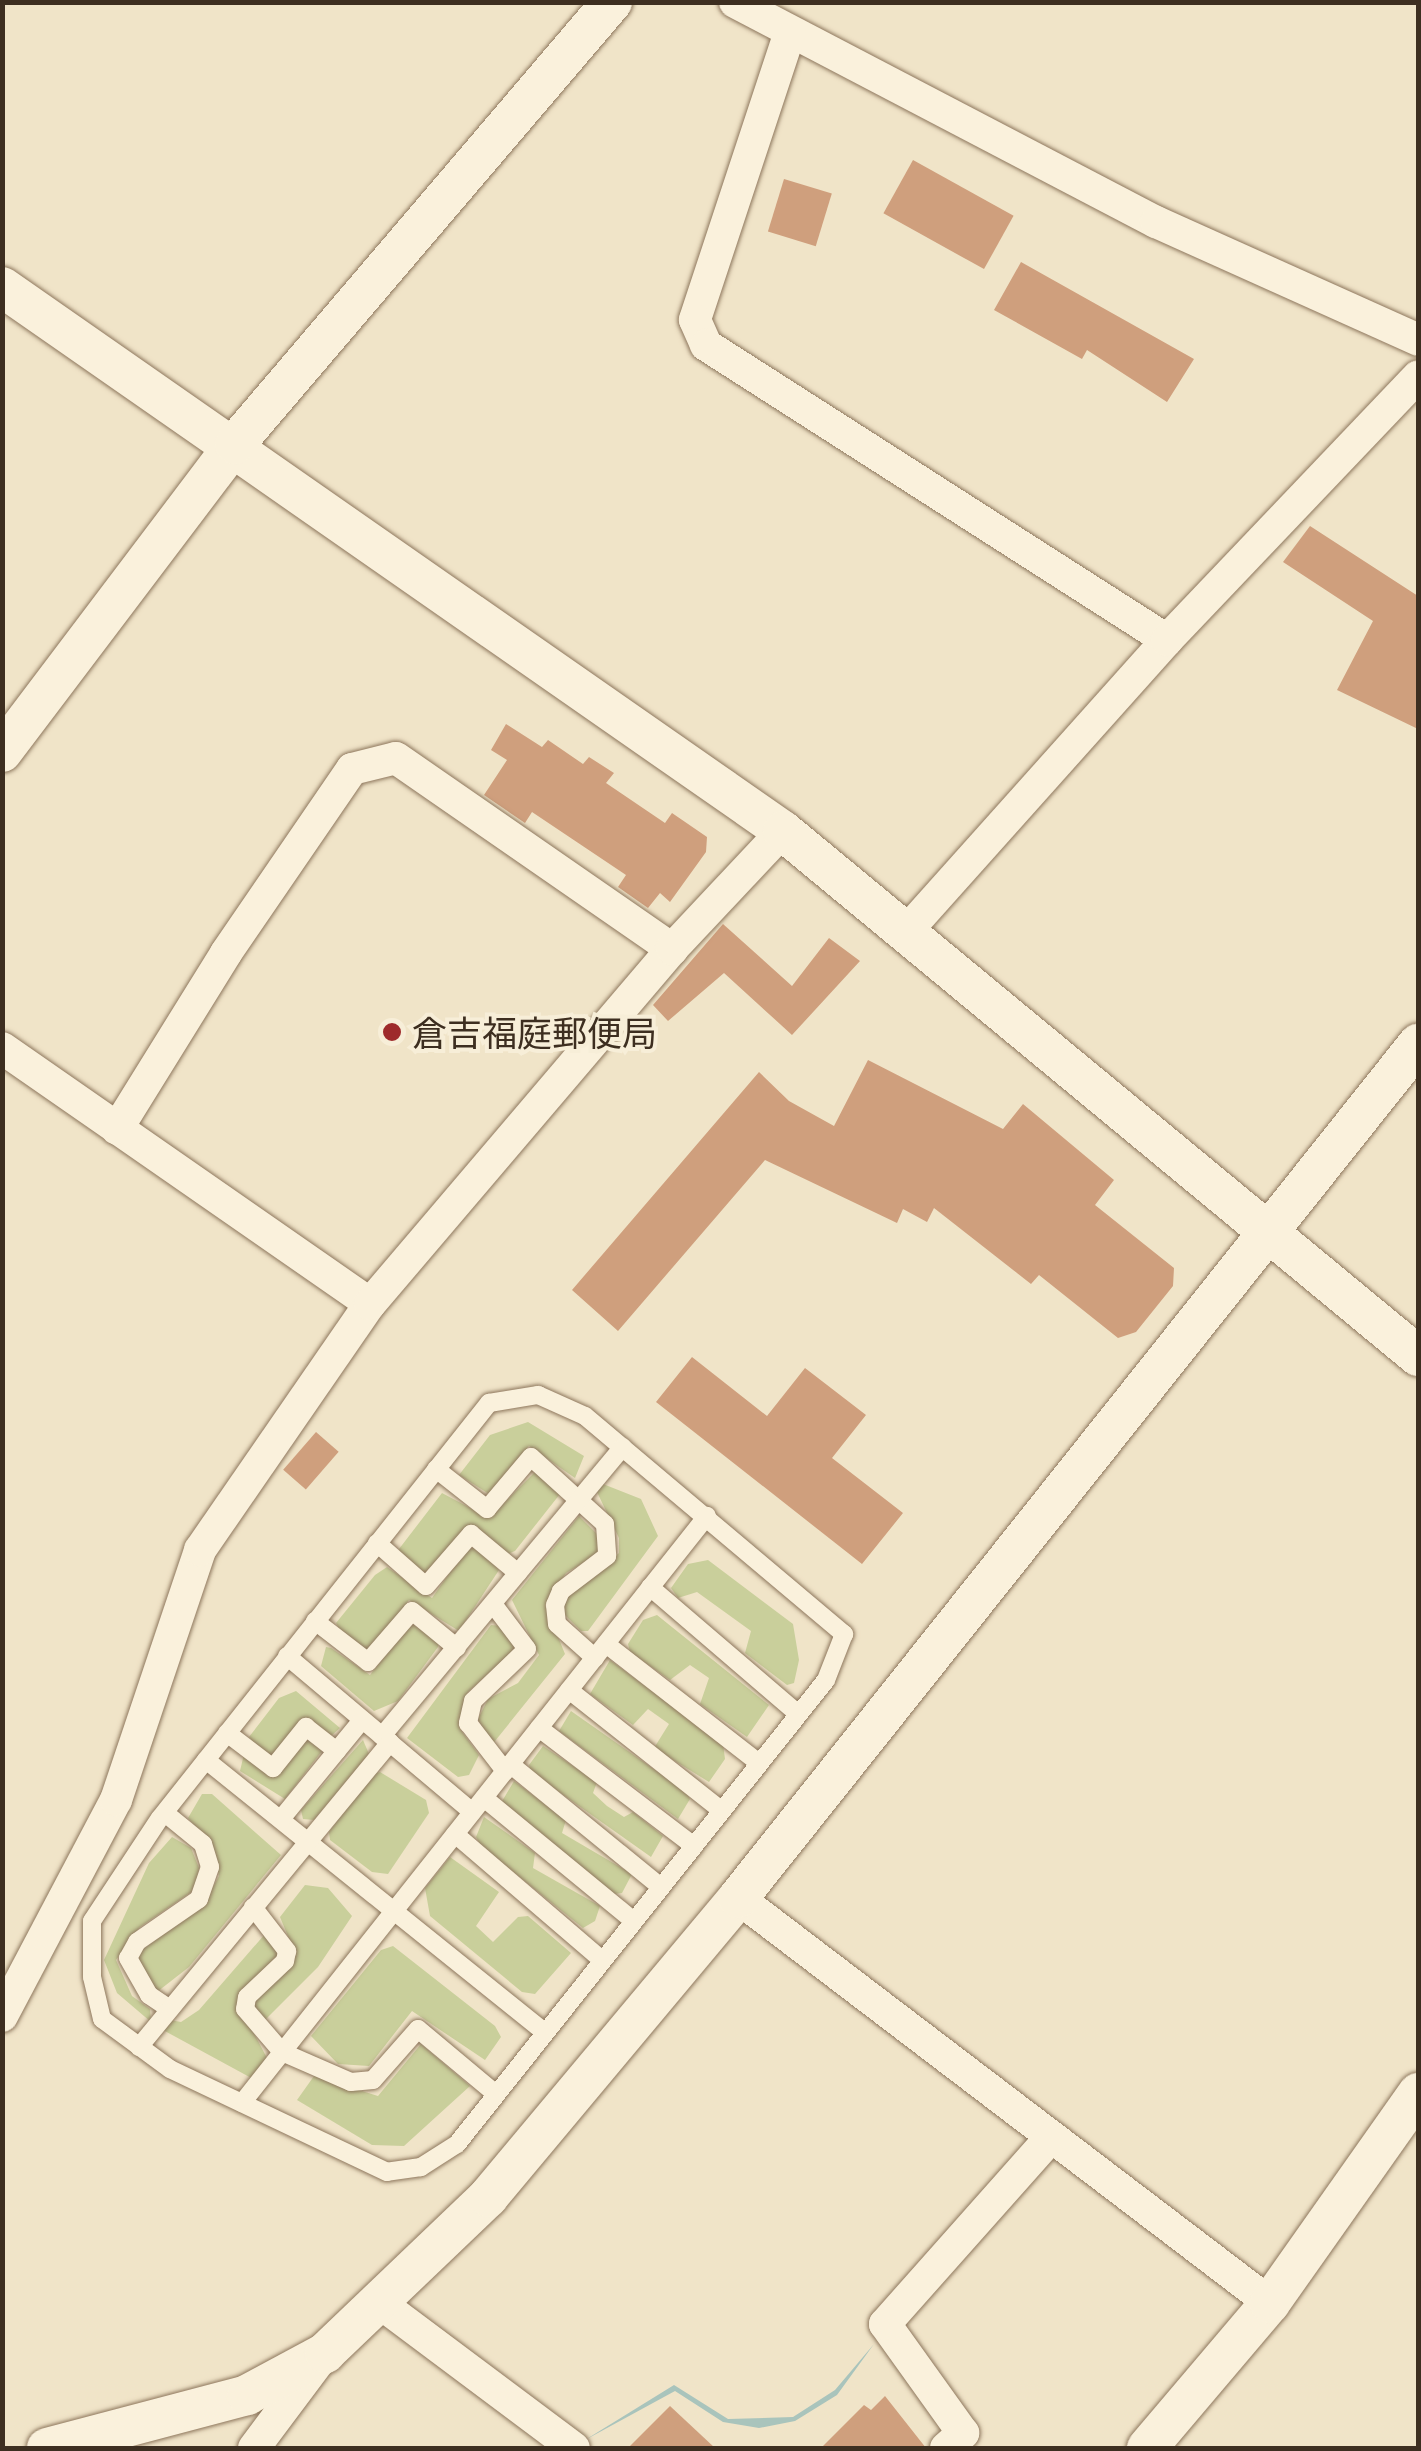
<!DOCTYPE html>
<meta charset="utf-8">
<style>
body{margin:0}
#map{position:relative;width:1421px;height:2451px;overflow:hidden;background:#f0e4c8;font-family:"Playfair Display","Noto Sans JP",serif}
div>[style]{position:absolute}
.green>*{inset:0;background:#c9cf9b}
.water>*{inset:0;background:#a9c4bc}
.building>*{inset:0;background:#cf9f7d;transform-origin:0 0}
.roads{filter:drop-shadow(0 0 2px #8d765c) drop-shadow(0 0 2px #8d765c)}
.service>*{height:18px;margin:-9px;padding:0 9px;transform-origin:9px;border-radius:9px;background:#faf1dc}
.minor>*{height:32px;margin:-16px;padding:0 16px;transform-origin:16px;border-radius:16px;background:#faf1dc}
.tertiary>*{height:40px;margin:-20px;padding:0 20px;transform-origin:20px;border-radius:20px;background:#faf1dc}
.dots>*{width:28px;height:28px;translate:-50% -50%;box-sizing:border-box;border:5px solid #f7eed8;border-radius:50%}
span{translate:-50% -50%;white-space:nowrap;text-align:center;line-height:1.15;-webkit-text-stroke:8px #f7eed8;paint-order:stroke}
.poi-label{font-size:35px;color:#3d2e20}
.left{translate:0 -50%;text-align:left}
.frame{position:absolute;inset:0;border:5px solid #3d2e20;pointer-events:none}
</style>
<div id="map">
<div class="green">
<div style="clip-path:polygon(528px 1422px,584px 1456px,575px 1478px,529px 1446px,489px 1494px,459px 1475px,490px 1435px)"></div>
<div style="clip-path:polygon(536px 1471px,560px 1494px,515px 1551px,507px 1554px,469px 1526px,425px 1574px,401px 1555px,399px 1549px,442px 1493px,489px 1518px)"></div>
<div style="clip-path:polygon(603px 1484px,641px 1499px,658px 1536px,588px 1631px,581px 1631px,561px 1611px,563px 1601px,619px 1553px,619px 1538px,597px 1492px)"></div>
<div style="clip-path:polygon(579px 1516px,601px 1538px,598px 1554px,566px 1573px,545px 1605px,565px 1654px,491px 1746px,478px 1719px,488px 1699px,518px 1683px,539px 1655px,512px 1600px)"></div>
<div style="clip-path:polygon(476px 1547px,499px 1570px,459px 1631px,409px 1600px,368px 1652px,341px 1632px,336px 1623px,375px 1575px,387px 1567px,432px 1598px,467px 1548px)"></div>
<div style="clip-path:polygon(708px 1560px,793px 1624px,799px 1660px,794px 1683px,787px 1685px,745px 1653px,751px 1631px,697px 1592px,678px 1598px,671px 1588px,688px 1564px)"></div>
<div style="clip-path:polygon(657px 1615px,769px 1705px,747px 1737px,700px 1704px,709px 1678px,690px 1665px,670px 1680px,630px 1652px,628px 1644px,643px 1620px)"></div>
<div style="clip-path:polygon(410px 1623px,439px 1640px,438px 1647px,398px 1701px,374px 1711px,321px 1666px,326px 1647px,331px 1648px,370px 1675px)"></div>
<div style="clip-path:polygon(491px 1625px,501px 1626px,517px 1647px,468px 1692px,460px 1729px,479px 1755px,469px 1775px,458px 1777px,407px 1738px)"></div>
<div style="clip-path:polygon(610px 1660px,723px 1744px,725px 1759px,709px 1782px,654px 1748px,669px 1724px,648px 1709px,633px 1725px,590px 1694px)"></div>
<div style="clip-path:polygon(296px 1691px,340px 1728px,330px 1737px,307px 1723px,269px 1762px,249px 1737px,279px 1698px)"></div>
<div style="clip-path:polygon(571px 1711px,685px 1791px,690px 1799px,678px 1819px,559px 1731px)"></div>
<div style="clip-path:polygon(304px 1736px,324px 1743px,322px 1751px,285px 1799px,240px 1771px,244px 1754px,271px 1773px)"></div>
<div style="clip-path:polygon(363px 1740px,369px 1754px,314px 1820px,303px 1819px,301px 1810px)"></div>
<div style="clip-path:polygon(543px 1746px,597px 1782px,593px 1793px,607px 1806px,624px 1817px,633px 1812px,663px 1836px,651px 1857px,531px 1772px,529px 1765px)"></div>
<div style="clip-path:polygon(380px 1772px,426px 1800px,429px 1813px,388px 1874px,372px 1872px,330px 1840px,329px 1832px,371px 1775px)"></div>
<div style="clip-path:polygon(514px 1781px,566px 1820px,562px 1833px,632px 1874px,622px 1893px,614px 1894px,501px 1803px)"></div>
<div style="clip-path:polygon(202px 1794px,212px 1794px,281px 1855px,189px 1967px,157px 1992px,137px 1961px,142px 1950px,202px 1907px,219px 1876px,213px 1847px,188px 1818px)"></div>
<div style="clip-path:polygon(484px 1817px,535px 1853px,533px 1868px,600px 1906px,595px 1921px,583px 1928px,481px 1846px,476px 1837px)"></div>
<div style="clip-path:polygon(172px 1837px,191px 1848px,199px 1868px,197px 1888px,140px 1927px,116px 1960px,132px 1996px,150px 2009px,151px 2022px,117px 1993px,104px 1960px,149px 1863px)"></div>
<div style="clip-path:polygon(450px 1857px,499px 1892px,476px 1926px,493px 1942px,518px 1917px,528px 1916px,571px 1953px,535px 1994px,522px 1992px,430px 1916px,425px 1888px)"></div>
<div style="clip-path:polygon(305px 1885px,328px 1888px,352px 1916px,318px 1967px,264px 2021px,252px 2011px,255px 1991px,290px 1941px,280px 1917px)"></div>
<div style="clip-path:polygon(265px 1934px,280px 1950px,277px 1964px,240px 2007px,267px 2058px,255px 2080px,163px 2030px,170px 2020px,181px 2022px,199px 2010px)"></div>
<div style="clip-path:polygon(393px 1946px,495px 2026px,501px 2037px,485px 2060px,412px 2011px,369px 2066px,338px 2064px,311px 2036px,381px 1950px)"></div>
<div style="clip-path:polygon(421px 2044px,470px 2086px,404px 2146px,372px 2145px,297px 2100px,314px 2076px,378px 2096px)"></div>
</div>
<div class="water">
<div style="clip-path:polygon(874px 2344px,837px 2395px,795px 2421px,759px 2428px,723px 2422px,675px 2391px,585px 2440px,674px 2385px,728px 2419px,793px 2417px,835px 2390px)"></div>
</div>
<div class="building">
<div style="left:913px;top:160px;width:115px;height:61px;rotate:29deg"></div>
<div style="left:784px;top:179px;width:50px;height:55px;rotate:17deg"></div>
<div style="clip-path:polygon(1021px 262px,1194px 359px,1167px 402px,1087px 350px,1082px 359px,994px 310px)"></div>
<div style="clip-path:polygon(1310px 526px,1418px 596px,1418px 729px,1337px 690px,1373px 621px,1283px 562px)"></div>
<div style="clip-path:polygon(506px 724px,542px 747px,548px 740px,583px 764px,589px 757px,614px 773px,606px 783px,665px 823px,672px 813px,707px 837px,706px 852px,670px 902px,660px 893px,648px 908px,618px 887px,626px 875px,532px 812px,525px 823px,484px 795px,507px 760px,491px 750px)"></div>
<div style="clip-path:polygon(723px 924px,792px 986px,829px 938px,860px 961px,792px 1035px,724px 973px,668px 1021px,653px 1005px)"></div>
<div style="clip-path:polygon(868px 1060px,1003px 1129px,1023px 1104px,1114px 1180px,1095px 1205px,1174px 1268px,1173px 1286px,1136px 1332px,1118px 1338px,1039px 1275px,1031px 1284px,934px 1208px,927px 1222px,903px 1209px,897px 1223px,765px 1160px,618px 1331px,572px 1290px,759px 1072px,789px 1101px,834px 1126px)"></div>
<div style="clip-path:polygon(692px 1357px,767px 1416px,805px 1368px,866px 1415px,832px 1458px,903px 1513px,862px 1564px,656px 1402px)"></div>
<div style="left:316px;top:1432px;width:30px;height:50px;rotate:41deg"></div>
<div style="clip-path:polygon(885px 2396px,926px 2448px,821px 2448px,864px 2405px,871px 2410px)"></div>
<div style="clip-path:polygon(670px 2406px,715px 2448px,628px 2448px)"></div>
</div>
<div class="roads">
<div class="service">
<div style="left:538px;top:1395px;width:51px;rotate:24.1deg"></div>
<div style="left:585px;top:1416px;width:339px;rotate:40.1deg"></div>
<div style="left:844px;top:1634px;width:49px;rotate:111.4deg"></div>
<div style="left:826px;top:1680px;width:593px;rotate:128.49deg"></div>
<div style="left:457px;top:2144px;width:43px;rotate:147.4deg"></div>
<div style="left:421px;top:2167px;width:34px;rotate:172deg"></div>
<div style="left:387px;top:2172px;width:240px;rotate:-154.6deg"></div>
<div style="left:170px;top:2069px;width:84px;rotate:-143.7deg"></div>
<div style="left:102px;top:2019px;width:43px;rotate:-103.4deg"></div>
<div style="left:92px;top:1977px;width:56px;rotate:-90deg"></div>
<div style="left:92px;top:1921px;width:123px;rotate:-56.6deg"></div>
<div style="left:160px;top:1818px;width:530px;rotate:-51.59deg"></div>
<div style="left:489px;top:1403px;width:50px;rotate:-9.3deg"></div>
<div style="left:436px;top:1469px;width:65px;rotate:38.1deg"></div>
<div style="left:487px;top:1509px;width:68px;rotate:-49.8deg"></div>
<div style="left:531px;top:1457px;width:100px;rotate:42.2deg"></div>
<div style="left:605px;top:1524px;width:32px;rotate:86deg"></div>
<div style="left:607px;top:1556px;width:58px;rotate:142.7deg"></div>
<div style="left:561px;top:1591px;width:15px;rotate:113deg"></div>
<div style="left:555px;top:1605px;width:19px;rotate:84deg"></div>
<div style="left:557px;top:1624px;width:51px;rotate:41.8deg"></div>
<div style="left:377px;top:1543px;width:65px;rotate:41.3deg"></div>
<div style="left:426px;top:1586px;width:69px;rotate:-49.1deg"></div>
<div style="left:471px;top:1534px;width:61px;rotate:39.7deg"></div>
<div style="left:650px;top:1587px;width:195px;rotate:40.6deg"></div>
<div style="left:493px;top:1604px;width:56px;rotate:52.9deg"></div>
<div style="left:527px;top:1649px;width:75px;rotate:136.1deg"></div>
<div style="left:473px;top:1701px;width:23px;rotate:103deg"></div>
<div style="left:468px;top:1723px;width:61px;rotate:52.4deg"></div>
<div style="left:315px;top:1621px;width:67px;rotate:37.7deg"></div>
<div style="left:368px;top:1662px;width:67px;rotate:-49.2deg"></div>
<div style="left:412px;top:1611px;width:58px;rotate:39.4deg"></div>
<div style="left:606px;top:1644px;width:194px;rotate:37.9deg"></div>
<div style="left:287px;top:1656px;width:242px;rotate:40.1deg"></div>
<div style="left:569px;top:1690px;width:194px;rotate:38.3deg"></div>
<div style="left:539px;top:1728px;width:195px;rotate:37.3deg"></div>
<div style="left:227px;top:1733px;width:58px;rotate:37.3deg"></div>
<div style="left:273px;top:1768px;width:53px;rotate:-51.2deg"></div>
<div style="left:306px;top:1727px;width:39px;rotate:38deg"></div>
<div style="left:382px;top:1736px;width:376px;rotate:-50.2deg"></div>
<div style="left:206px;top:1760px;width:435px;rotate:38.8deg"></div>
<div style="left:510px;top:1764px;width:195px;rotate:39.2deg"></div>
<div style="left:484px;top:1798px;width:194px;rotate:39.4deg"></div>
<div style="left:165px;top:1813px;width:49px;rotate:39.2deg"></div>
<div style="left:203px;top:1844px;width:24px;rotate:73deg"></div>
<div style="left:210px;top:1867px;width:34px;rotate:109deg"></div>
<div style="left:199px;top:1899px;width:75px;rotate:145.3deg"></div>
<div style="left:137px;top:1942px;width:18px;rotate:119deg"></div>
<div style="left:128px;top:1958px;width:43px;rotate:60.4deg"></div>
<div style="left:149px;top:1995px;width:25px;rotate:34deg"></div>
<div style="left:281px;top:1819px;width:128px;rotate:-50.7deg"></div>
<div style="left:455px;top:1834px;width:194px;rotate:40.6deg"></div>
<div style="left:253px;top:1907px;width:56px;rotate:52.3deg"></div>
<div style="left:287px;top:1951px;width:10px;rotate:101deg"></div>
<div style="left:285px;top:1961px;width:52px;rotate:136.5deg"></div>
<div style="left:247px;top:1997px;width:12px;rotate:99deg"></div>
<div style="left:245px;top:2009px;width:57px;rotate:49.3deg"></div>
<div style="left:282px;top:2052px;width:75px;rotate:23.5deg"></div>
<div style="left:351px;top:2082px;width:22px;rotate:-5deg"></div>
<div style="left:373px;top:2080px;width:68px;rotate:-48.6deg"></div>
<div style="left:418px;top:2029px;width:102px;rotate:39.8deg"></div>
<div style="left:139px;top:2047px;width:395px;rotate:-50.5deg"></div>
<div style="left:242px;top:2103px;width:749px;rotate:-51.62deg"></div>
</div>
<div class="minor">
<div style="left:735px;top:2px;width:475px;rotate:27.6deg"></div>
<div style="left:1156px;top:222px;width:287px;rotate:24.2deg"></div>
<div style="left:790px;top:32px;width:303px;rotate:108.3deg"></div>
<div style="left:695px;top:320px;width:27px;rotate:66deg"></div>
<div style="left:706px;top:345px;width:547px;rotate:32.62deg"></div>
<div style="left:905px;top:933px;width:393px;rotate:-48.2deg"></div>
<div style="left:1167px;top:640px;width:364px;rotate:-46.4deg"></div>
<div style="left:2px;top:1048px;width:448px;rotate:34.8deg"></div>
<div style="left:117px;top:1129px;width:207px;rotate:-58.2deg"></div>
<div style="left:226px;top:953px;width:223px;rotate:-55.6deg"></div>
<div style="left:352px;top:769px;width:45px;rotate:-14deg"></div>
<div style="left:396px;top:758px;width:336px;rotate:34.7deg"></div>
<div style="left:738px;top:1898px;width:669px;rotate:37.28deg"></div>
<div style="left:2px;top:2016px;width:244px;rotate:-62.2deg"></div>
<div style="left:116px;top:1800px;width:264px;rotate:-71.4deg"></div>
<div style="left:200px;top:1550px;width:299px;rotate:-55.4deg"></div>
<div style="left:370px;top:1304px;width:466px;rotate:-49.6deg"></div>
<div style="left:672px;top:949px;width:162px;rotate:-46.8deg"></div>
<div style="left:380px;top:2303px;width:242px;rotate:36.8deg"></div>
<div style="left:254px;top:2448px;width:114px;rotate:-53.2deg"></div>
<div style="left:946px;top:2448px;width:23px;rotate:-41deg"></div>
<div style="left:963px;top:2433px;width:134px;rotate:-125.6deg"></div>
<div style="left:885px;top:2324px;width:249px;rotate:-48.4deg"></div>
</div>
<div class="tertiary">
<div style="left:2px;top:287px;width:952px;rotate:34.86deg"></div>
<div style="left:783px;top:831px;width:824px;rotate:39.58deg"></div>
<div style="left:2px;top:752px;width:386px;rotate:-52.9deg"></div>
<div style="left:235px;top:444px;width:581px;rotate:-49.54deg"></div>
<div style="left:47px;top:2448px;width:207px;rotate:-14.8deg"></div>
<div style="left:247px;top:2395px;width:89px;rotate:-28.3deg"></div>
<div style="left:325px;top:2353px;width:226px;rotate:-43.7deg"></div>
<div style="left:488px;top:2197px;width:390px;rotate:-50.1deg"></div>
<div style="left:738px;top:1898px;width:1092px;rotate:-51.47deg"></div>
<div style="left:1147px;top:2448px;width:190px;rotate:-49.7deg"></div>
<div style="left:1270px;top:2303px;width:257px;rotate:-54.8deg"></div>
</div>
</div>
<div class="dots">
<div style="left:392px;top:1032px;background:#9e2a2b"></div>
</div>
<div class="poi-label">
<span class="left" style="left:412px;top:1032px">倉吉福庭郵便局</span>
</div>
<div class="frame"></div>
</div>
